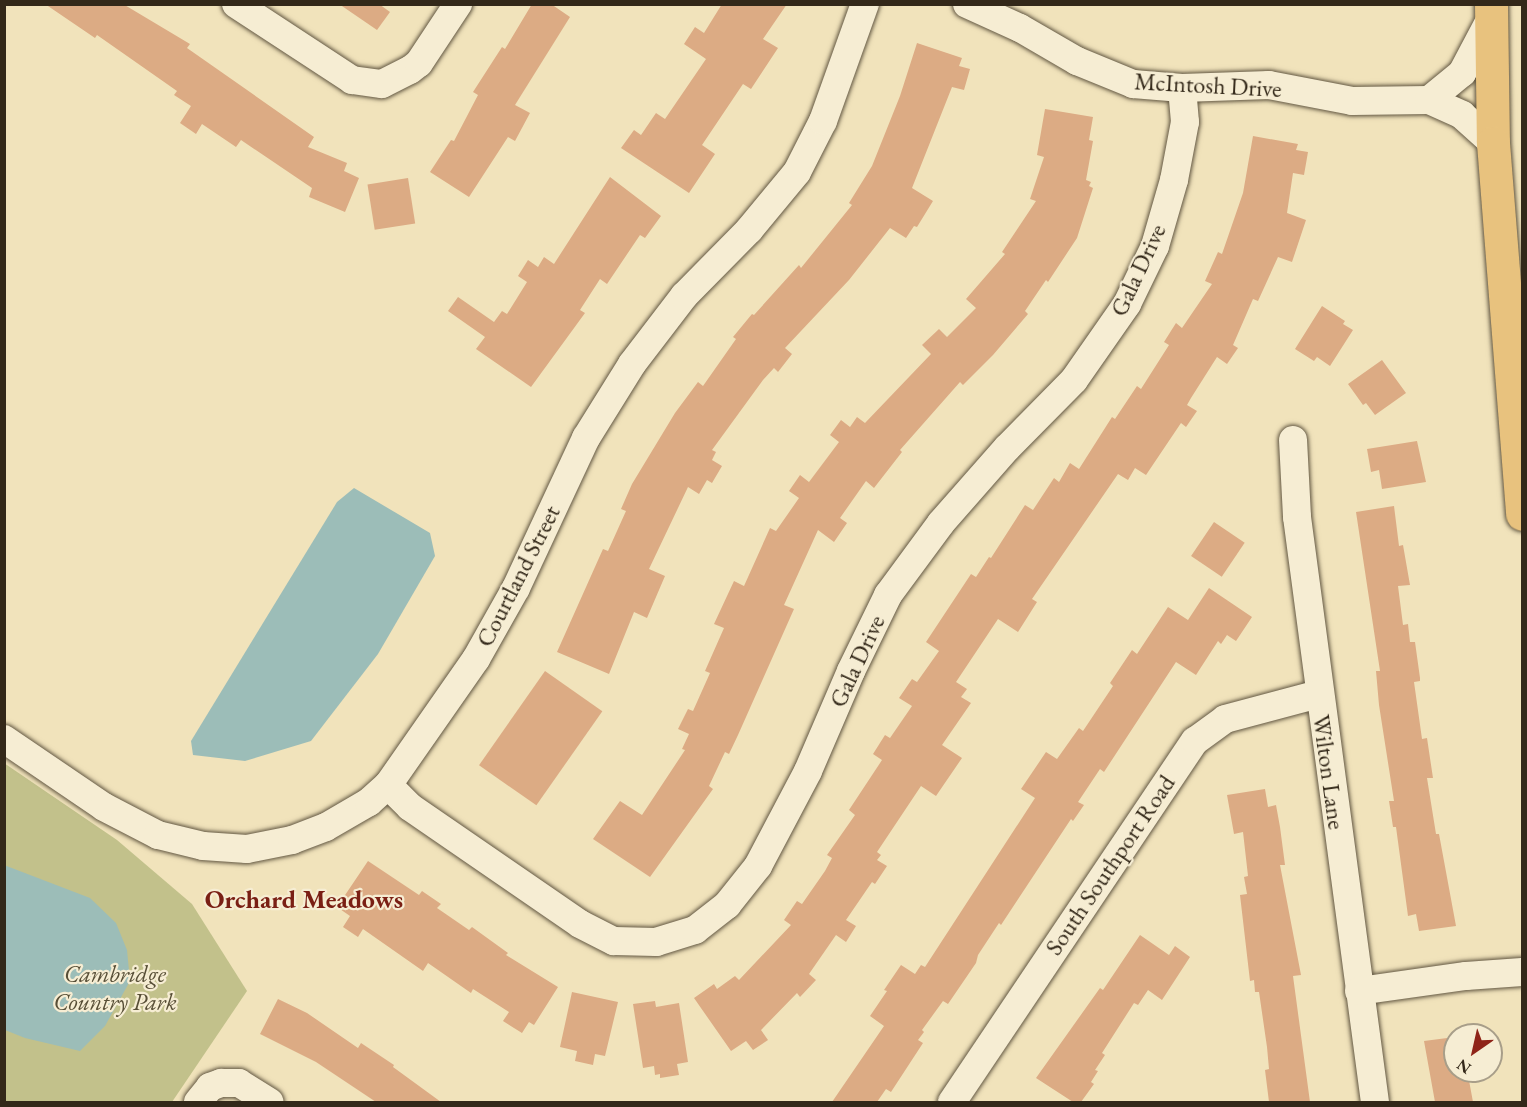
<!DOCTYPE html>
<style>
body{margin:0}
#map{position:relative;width:1527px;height:1107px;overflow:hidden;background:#f1e3bb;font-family:"EB Garamond",serif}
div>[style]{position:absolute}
.green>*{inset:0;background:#c2c18b}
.water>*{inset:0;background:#9cbdb8}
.building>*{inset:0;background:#dcab84;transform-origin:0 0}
.roads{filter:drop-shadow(0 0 2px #625742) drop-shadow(0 0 2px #625742)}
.minor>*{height:28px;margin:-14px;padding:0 14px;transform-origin:14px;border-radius:14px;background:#f6edd3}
.major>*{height:33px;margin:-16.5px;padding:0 16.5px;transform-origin:16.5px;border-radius:16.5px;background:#e8c27e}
span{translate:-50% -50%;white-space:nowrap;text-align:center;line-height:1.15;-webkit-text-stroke:4.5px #f6edd3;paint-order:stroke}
.street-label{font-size:24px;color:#332819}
.park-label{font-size:24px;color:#574e36;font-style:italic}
.neighbourhood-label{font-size:26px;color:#7a1f14;font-weight:700}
.frame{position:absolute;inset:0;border:6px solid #332819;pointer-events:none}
.north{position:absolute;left:1443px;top:1023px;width:60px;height:60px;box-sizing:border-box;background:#f6edd3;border:2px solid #a89e89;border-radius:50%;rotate:214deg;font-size:16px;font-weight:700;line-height:24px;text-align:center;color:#332819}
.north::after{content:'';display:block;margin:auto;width:21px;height:27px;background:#8f2418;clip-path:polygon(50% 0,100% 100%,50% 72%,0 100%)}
</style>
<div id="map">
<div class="green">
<div style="clip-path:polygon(4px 763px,117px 840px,192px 904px,247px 991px,172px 1102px,5px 1102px)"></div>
</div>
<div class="water">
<div style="clip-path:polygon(354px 488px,430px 533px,435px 556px,378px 654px,311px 741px,245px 761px,193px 755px,191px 741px,337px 502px)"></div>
<div style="clip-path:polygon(4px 865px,90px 898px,116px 923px,127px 950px,130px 981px,105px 1026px,80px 1051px,25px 1038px,5px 1030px)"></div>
</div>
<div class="building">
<div style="clip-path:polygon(45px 4px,123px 4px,190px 44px,187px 48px,314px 137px,308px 147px,347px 163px,344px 171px,359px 178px,345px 212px,309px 197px,312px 188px,241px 140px,236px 147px,202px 124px,196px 134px,180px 123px,191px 106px,174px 95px,177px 91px,97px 35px,95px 38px)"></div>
<div style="clip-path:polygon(339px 4px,379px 4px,390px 12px,377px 30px)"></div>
<div style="clip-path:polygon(532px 4px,551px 4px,570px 17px,515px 105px,530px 113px,515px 141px,508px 137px,469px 197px,430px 172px,451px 140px,454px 141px,478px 95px,473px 92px,502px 47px,505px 49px)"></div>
<div style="clip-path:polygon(722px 4px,787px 4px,763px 39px,778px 48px,751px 89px,743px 84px,702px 145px,715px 154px,689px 193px,621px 148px,634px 130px,641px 135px,656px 113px,665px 119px,706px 59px,684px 44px,695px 27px,704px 33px)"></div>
<div style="clip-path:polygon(917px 43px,962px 58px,959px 66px,970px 69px,964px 90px,952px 87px,912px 188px,933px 201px,917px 227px,914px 226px,906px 238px,890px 228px,849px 280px,785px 348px,792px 354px,778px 372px,774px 368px,763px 380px,712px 450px,716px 452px,712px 460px,722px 466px,712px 483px,707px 480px,699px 494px,688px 487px,649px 569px,665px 576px,647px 618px,634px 612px,609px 674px,557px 652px,603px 549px,608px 551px,626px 511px,621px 509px,632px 484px,675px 413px,698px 382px,703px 386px,736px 339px,733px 337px,752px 314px,754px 315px,799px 265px,801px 268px,852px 205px,849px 203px,872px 166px,900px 96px)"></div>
<div style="clip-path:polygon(1045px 109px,1093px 117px,1089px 140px,1093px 141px,1086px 180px,1091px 182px,1089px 186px,1093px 188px,1077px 238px,1048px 282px,1046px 280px,1025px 311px,1028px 314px,993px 355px,963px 385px,960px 382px,900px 450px,902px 452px,874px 488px,866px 481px,840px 518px,847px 523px,834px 542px,818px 530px,784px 605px,794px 609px,738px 735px,729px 754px,725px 752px,709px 786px,713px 789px,650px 877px,593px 839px,620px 801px,642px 815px,685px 750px,682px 749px,689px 734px,678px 729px,688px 709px,693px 711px,710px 673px,705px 671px,724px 628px,714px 624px,734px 581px,744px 586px,770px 528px,776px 531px,799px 498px,789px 491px,800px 475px,809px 482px,839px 442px,830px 435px,841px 420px,850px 427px,857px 417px,865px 423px,931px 354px,922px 345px,939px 329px,947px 337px,976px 308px,966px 299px,1005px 254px,1002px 252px,1036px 201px,1030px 199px,1044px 157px,1037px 155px)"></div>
<div style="clip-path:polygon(1253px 136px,1298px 144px,1296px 150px,1308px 152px,1304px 175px,1293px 173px,1287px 213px,1306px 220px,1292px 262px,1278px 257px,1258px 301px,1253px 299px,1233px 345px,1238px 348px,1227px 364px,1217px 357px,1191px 398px,1187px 405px,1197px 411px,1186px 427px,1181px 423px,1146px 475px,1135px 468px,1128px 480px,1118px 474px,1032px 599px,1037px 602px,1018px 632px,998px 619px,956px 682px,967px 689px,961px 697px,971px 703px,942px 745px,962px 758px,936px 796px,921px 786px,877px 852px,881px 855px,877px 860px,887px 866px,875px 884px,872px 882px,846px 920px,856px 926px,846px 942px,836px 935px,809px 974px,816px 980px,800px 997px,797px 993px,761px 1030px,768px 1040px,753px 1050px,746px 1041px,731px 1051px,694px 998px,714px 984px,717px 989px,735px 976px,739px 980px,791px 925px,784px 920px,797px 901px,802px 904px,825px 871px,832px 858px,827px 855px,855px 815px,849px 810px,882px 760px,873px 754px,885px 735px,890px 738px,912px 706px,899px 698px,912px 679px,917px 682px,939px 651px,926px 642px,971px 574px,976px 577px,989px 557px,991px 558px,1025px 505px,1033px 510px,1054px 478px,1059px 482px,1070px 463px,1079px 469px,1112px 417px,1115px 419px,1137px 386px,1141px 389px,1169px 345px,1164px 342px,1176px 323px,1182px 328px,1212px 284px,1205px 281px,1218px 252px,1222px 254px,1243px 193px)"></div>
<div style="clip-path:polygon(610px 177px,661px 216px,645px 238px,640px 235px,607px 284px,600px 279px,580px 310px,585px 313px,531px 387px,476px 349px,485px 337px,448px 311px,458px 297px,494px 322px,502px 311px,507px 314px,527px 282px,518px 276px,528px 260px,538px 267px,544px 257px,554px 264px)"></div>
<div style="left:408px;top:178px;width:46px;height:41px;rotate:81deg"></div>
<div style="clip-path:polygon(1322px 306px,1345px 321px,1343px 324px,1353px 330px,1330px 366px,1317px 357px,1314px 361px,1295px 349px)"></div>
<div style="clip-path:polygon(1382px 360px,1406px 393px,1375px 415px,1366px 403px,1363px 405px,1348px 384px)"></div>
<div style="clip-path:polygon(1417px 441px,1426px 482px,1382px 489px,1379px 470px,1371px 472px,1367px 449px)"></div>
<div style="clip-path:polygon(1394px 506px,1399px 546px,1403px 545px,1410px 585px,1398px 586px,1403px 625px,1408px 624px,1410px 642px,1415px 642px,1420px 678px,1420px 681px,1414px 682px,1422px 739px,1427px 738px,1433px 778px,1427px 778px,1436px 834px,1439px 834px,1456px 926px,1419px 931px,1416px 914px,1408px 916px,1396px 827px,1393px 827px,1389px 801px,1394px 801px,1379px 705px,1376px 671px,1380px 671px,1356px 512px)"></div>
<div style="left:1214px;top:522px;width:37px;height:41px;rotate:34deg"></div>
<div style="clip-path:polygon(1209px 588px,1252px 617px,1236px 641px,1227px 635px,1221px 644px,1218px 641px,1196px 675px,1176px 662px,1104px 772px,1100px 769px,1078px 802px,1084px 805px,1073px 821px,1071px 819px,1001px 925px,999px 923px,978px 955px,976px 963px,948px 1004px,943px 1001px,922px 1030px,924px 1032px,918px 1040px,923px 1043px,891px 1092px,886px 1089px,877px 1102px,832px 1102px,884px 1026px,870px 1016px,887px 991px,884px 990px,901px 965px,915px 974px,921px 965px,925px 967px,1035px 798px,1021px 789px,1046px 752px,1057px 759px,1079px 728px,1083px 731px,1113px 686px,1110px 683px,1132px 650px,1137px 654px,1168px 607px,1188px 620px)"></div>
<div style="left:545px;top:671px;width:70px;height:115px;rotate:35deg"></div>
<div style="clip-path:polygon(1265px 789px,1268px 807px,1276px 805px,1280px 827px,1285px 865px,1280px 865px,1301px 975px,1293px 976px,1310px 1102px,1269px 1102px,1265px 1070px,1269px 1069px,1267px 1047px,1259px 992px,1255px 992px,1254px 980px,1250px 981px,1240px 895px,1247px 894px,1244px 877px,1248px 876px,1243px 832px,1234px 834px,1227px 795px)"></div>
<div style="clip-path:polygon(368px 861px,419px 895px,422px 891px,441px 904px,437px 908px,469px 930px,472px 927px,508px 953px,506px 955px,558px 987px,534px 1025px,529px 1022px,522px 1033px,503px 1021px,509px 1012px,473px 989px,471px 993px,428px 963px,423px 971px,363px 929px,358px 937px,343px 927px,350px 916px,337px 907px)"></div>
<div style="clip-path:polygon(1140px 935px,1169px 955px,1175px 946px,1190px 957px,1162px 1000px,1148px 990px,1138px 1005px,1134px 1003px,1102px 1053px,1105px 1055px,1095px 1070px,1098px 1071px,1091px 1082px,1094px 1084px,1081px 1102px,1073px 1102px,1036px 1078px,1100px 988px,1103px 990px)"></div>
<div style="clip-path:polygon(572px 992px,618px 1002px,605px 1056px,595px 1054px,593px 1065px,575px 1061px,577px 1051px,560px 1047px)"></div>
<div style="clip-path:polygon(278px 999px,307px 1013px,358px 1048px,361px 1043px,394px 1065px,393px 1067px,441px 1102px,376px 1102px,316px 1062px,260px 1034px)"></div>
<div style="clip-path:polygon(655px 1001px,656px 1007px,679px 1003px,688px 1062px,677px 1064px,679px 1075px,660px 1078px,660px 1074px,655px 1075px,654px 1066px,643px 1068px,633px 1004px)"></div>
<div style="clip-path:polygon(1455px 1037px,1455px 1071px,1474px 1071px,1475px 1074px,1468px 1075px,1473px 1102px,1435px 1102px,1424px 1041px)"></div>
</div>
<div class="roads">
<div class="minor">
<div style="left:236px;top:4px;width:139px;rotate:33.2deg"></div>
<div style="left:352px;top:80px;width:30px;rotate:8deg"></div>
<div style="left:382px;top:84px;width:31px;rotate:-27deg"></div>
<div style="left:410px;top:70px;width:11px;rotate:-38deg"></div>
<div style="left:419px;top:63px;width:71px;rotate:-56.5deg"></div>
<div style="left:967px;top:4px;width:58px;rotate:24.4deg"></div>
<div style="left:1020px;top:28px;width:66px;rotate:30.1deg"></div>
<div style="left:1077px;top:61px;width:61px;rotate:22.3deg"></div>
<div style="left:1133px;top:84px;width:49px;rotate:4.7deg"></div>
<div style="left:1182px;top:88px;width:87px;rotate:-2deg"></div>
<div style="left:1269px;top:85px;width:85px;rotate:10.9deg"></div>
<div style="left:1352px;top:101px;width:77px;rotate:-0.7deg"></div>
<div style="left:1429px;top:100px;width:36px;rotate:24deg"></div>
<div style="left:1462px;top:115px;width:42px;rotate:42.1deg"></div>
<div style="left:1429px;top:100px;width:43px;rotate:-39.3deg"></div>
<div style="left:1462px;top:73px;width:62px;rotate:-62.2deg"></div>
<div style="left:1293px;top:440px;width:77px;rotate:87deg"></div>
<div style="left:1297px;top:517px;width:590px;rotate:82.41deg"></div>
<div style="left:4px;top:739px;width:121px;rotate:34.2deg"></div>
<div style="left:104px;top:807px;width:61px;rotate:27.4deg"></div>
<div style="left:158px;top:835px;width:46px;rotate:13.7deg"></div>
<div style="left:203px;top:846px;width:44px;rotate:3.9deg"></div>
<div style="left:247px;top:849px;width:46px;rotate:-11.3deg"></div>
<div style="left:292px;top:840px;width:36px;rotate:-21deg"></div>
<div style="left:326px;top:827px;width:50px;rotate:-30.2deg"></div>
<div style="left:369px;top:802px;width:25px;rotate:-42deg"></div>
<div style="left:388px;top:785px;width:154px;rotate:-55.1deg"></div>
<div style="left:476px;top:659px;width:81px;rotate:-60.6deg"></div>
<div style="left:516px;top:588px;width:166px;rotate:-65deg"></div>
<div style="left:586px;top:438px;width:87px;rotate:-58.1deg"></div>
<div style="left:632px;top:364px;width:86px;rotate:-52.6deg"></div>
<div style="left:684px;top:296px;width:93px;rotate:-45.4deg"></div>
<div style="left:749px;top:230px;width:75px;rotate:-50.4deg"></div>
<div style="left:797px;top:172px;width:57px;rotate:-63deg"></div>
<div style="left:823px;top:121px;width:124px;rotate:-70.3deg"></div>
<div style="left:388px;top:785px;width:31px;rotate:45deg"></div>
<div style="left:410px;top:807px;width:206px;rotate:34.5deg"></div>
<div style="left:580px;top:924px;width:38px;rotate:27deg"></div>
<div style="left:614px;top:941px;width:42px;rotate:1.4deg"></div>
<div style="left:656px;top:942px;width:41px;rotate:-17.1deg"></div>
<div style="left:695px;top:930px;width:41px;rotate:-38deg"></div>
<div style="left:727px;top:905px;width:50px;rotate:-51.5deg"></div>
<div style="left:758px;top:866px;width:107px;rotate:-62.2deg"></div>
<div style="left:808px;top:771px;width:109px;rotate:-66.7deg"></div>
<div style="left:851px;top:671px;width:85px;rotate:-64deg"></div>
<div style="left:888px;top:595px;width:89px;rotate:-53.6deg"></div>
<div style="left:941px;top:523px;width:100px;rotate:-48.7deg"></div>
<div style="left:1007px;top:448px;width:95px;rotate:-45.4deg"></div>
<div style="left:1074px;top:380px;width:93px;rotate:-55.1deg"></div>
<div style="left:1127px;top:304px;width:64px;rotate:-64.2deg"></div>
<div style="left:1155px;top:246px;width:69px;rotate:-73.9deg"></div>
<div style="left:1174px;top:180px;width:59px;rotate:-79.3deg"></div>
<div style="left:1185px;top:122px;width:34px;rotate:-95deg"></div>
<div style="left:1359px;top:991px;width:108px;rotate:-8deg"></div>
<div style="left:1466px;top:976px;width:56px;rotate:-4.1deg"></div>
<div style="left:198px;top:1102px;width:19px;rotate:-51deg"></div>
<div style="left:210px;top:1087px;width:12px;rotate:-20deg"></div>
<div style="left:221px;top:1083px;width:18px"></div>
<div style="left:239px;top:1083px;width:36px;rotate:32deg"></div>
<div style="left:952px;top:1102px;width:435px;rotate:-56.1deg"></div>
<div style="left:1195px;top:741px;width:37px;rotate:-36deg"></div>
<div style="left:1225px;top:719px;width:97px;rotate:-14.9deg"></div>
</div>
<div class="major">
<div style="left:1491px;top:4px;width:139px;rotate:89.2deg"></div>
<div style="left:1493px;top:143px;width:372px;rotate:85.5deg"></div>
</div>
</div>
<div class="street-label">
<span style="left:1208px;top:85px;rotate:3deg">McIntosh Drive</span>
<span style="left:1138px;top:270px;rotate:-65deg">Gala Drive</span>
<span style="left:518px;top:576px;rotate:-63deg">Courtland Street</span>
<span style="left:857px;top:661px;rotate:-65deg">Gala Drive</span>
<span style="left:1329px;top:772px;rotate:82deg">Wilton Lane</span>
<span style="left:1110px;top:865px;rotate:-56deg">South Southport Road</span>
</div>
<div class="park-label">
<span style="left:115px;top:988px">Cambridge<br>Country Park</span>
</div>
<div class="neighbourhood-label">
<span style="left:304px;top:900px">Orchard Meadows</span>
</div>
<div class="frame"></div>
<div class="north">N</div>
</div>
